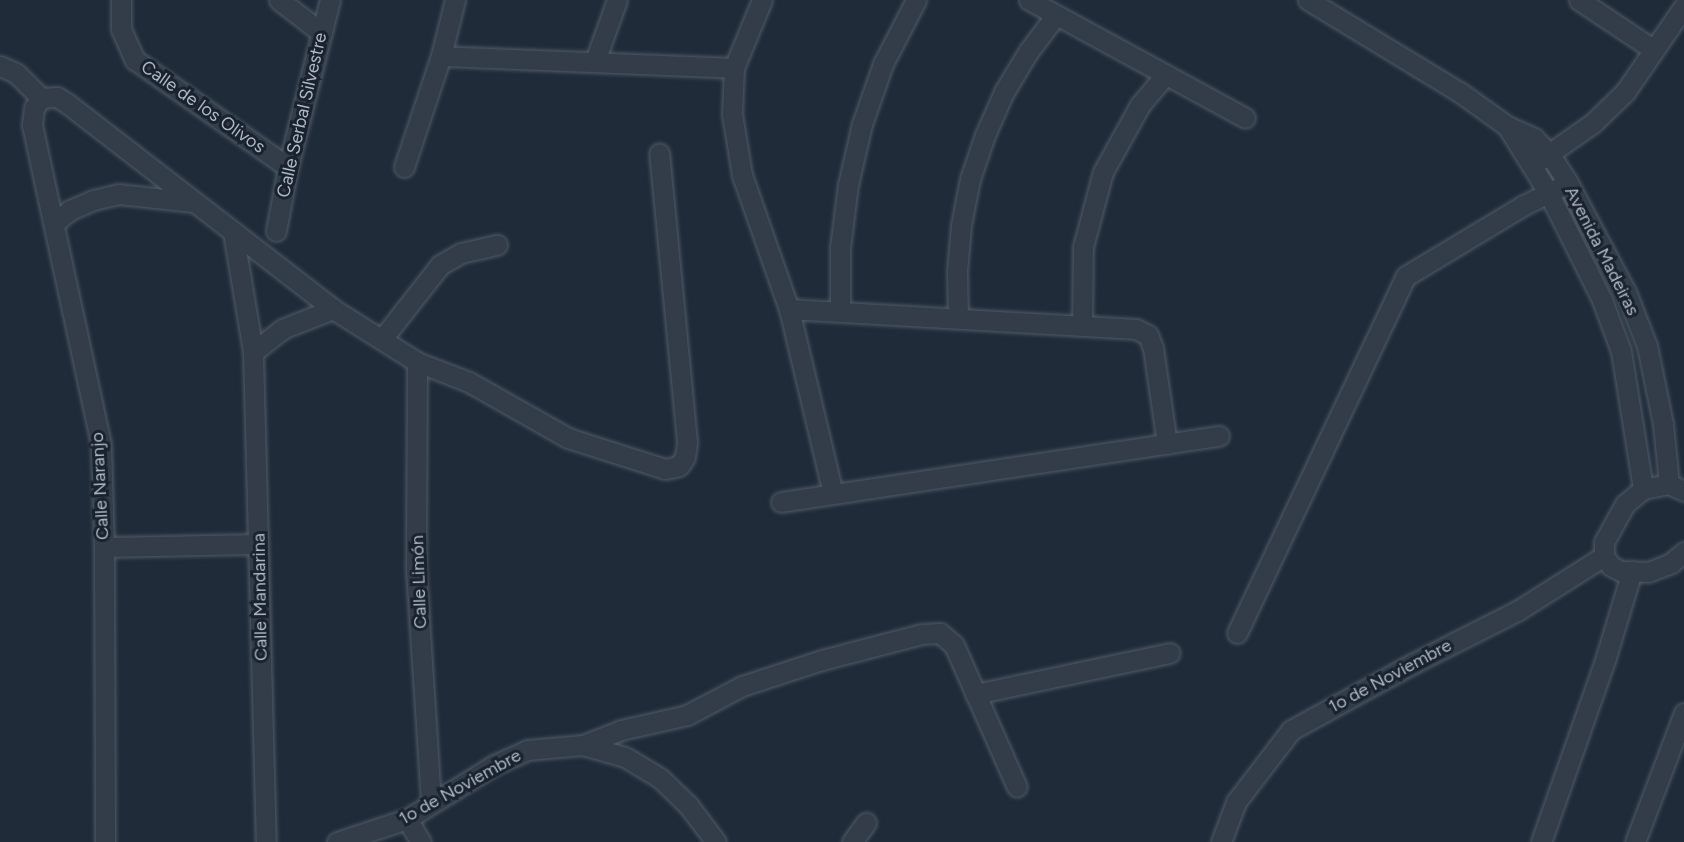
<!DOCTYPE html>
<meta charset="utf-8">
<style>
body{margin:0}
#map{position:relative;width:1684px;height:842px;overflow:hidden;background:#1f2b39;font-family:Figtree,sans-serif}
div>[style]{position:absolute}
.roads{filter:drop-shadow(0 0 2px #505b67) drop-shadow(0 0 2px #505b67)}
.street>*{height:19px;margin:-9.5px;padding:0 9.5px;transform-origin:9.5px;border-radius:9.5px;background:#333d4a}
span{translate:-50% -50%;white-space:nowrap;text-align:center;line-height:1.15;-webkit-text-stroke:6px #19222e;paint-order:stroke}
.street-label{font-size:18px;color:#adb8c6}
</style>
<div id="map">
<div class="roads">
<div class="street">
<div style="left:121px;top:0;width:29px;rotate:90deg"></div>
<div style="left:121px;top:29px;width:34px;rotate:66deg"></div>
<div style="left:135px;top:60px;width:187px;rotate:35deg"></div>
<div style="left:279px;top:0;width:54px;rotate:37.5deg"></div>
<div style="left:762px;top:0;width:74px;rotate:112.4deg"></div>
<div style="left:734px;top:68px;width:46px;rotate:92.5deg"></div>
<div style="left:732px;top:114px;width:62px;rotate:80.7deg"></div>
<div style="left:742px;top:175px;width:142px;rotate:70.7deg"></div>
<div style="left:789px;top:309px;width:190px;rotate:76.6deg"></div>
<div style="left:1029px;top:0;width:246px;rotate:28.6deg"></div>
<div style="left:1308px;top:0;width:179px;rotate:31.3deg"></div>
<div style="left:1461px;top:93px;width:57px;rotate:35.7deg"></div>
<div style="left:1507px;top:126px;width:30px;rotate:24deg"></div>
<div style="left:1534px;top:138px;width:23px;rotate:47deg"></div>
<div style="left:1550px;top:155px;width:33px;rotate:57deg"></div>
<div style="left:1568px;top:183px;width:123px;rotate:62deg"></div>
<div style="left:1626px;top:292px;width:58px;rotate:68.7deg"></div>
<div style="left:1647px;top:346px;width:80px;rotate:78.4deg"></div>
<div style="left:1663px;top:424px;width:60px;rotate:84.3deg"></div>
<div style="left:1579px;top:0;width:90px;rotate:33.7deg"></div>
<div style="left:441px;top:56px;width:293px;rotate:2.3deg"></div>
<div style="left:595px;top:61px;width:65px;rotate:-70.2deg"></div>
<div style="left:0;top:66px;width:17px;rotate:24deg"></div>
<div style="left:16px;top:73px;width:35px;rotate:45deg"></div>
<div style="left:41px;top:98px;width:16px;rotate:-4deg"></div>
<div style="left:57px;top:97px;width:13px;rotate:32deg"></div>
<div style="left:68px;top:104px;width:335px;rotate:37.7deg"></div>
<div style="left:333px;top:309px;width:99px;rotate:32.2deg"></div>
<div style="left:417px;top:362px;width:56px;rotate:21deg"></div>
<div style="left:469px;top:382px;width:114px;rotate:29.5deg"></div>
<div style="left:568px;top:438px;width:102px;rotate:17.7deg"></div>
<div style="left:665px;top:469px;width:14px;rotate:-12deg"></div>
<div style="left:679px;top:466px;width:11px;rotate:-56deg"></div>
<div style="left:685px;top:457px;width:15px;rotate:-82deg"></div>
<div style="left:687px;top:442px;width:290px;rotate:-95.5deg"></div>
<div style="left:41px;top:98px;width:12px;rotate:125deg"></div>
<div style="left:34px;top:108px;width:17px;rotate:97deg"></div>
<div style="left:32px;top:125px;width:326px;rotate:77.8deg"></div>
<div style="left:101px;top:444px;width:103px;rotate:88.3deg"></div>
<div style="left:104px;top:547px;width:295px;rotate:89.8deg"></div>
<div style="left:1507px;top:126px;width:78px;rotate:58.2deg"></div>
<div style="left:1548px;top:192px;width:121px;rotate:63.4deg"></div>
<div style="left:1602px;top:300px;width:54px;rotate:69.6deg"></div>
<div style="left:1621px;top:351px;width:140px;rotate:80.9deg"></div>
<div style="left:1540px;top:160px;width:65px;rotate:-34.9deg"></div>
<div style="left:1593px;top:123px;width:45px;rotate:-44.1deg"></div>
<div style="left:1625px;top:92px;width:104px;rotate:-55.5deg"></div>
<div style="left:404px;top:167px;width:117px;rotate:-71.6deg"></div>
<div style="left:441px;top:56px;width:58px;rotate:-76deg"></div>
<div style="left:54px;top:223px;width:21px;rotate:-39deg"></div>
<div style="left:70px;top:210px;width:25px;rotate:-23deg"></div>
<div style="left:93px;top:200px;width:26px;rotate:-13deg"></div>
<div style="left:118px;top:194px;width:75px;rotate:6.1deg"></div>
<div style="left:276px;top:231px;width:65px;rotate:-79.4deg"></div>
<div style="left:288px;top:167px;width:172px;rotate:-75.9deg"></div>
<div style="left:233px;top:232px;width:122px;rotate:80.5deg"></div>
<div style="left:253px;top:352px;width:490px;rotate:88.5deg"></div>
<div style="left:789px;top:309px;width:348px;rotate:3.3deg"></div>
<div style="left:1136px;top:329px;width:13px;rotate:27deg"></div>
<div style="left:1148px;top:335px;width:14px;rotate:69deg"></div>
<div style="left:1153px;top:348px;width:97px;rotate:81.7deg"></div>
<div style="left:840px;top:311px;width:63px;rotate:-90deg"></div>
<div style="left:840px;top:248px;width:64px;rotate:-82.8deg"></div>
<div style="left:848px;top:185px;width:63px;rotate:-77.1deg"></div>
<div style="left:862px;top:124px;width:64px;rotate:-70.7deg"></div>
<div style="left:883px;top:64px;width:72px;rotate:-62.7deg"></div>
<div style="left:958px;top:317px;width:46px;rotate:-91.2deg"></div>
<div style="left:957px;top:271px;width:46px;rotate:-85deg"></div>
<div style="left:961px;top:225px;width:47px;rotate:-78.9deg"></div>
<div style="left:970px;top:179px;width:46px;rotate:-71.2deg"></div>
<div style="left:985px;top:135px;width:47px;rotate:-66.2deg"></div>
<div style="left:1004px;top:92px;width:47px;rotate:-59deg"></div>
<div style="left:1028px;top:52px;width:46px;rotate:-52.9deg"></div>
<div style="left:1082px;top:325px;width:78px;rotate:-89.3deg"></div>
<div style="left:1083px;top:247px;width:78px;rotate:-75.1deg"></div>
<div style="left:1103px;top:172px;width:77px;rotate:-61.1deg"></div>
<div style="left:1140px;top:105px;width:39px;rotate:-50deg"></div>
<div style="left:382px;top:339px;width:94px;rotate:-51.9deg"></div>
<div style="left:440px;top:265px;width:24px;rotate:-30deg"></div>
<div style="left:461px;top:253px;width:37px;rotate:-13deg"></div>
<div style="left:253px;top:352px;width:37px;rotate:-38deg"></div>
<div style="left:282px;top:329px;width:55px;rotate:-21.4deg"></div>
<div style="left:417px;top:362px;width:208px;rotate:90.3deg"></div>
<div style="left:416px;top:570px;width:233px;rotate:86.3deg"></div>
<div style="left:1684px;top:491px;width:17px;rotate:-155deg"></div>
<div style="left:1669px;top:484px;width:26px;rotate:169deg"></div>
<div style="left:1643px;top:489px;width:23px;rotate:140deg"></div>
<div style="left:1625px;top:504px;width:43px;rotate:118.9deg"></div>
<div style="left:1604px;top:542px;width:14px;rotate:90deg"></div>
<div style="left:1604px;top:556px;width:12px;rotate:55deg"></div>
<div style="left:1611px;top:566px;width:11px;rotate:27deg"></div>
<div style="left:1621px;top:571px;width:27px;rotate:2deg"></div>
<div style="left:1648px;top:572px;width:25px;rotate:-21deg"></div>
<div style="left:1671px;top:563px;width:17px;rotate:-40deg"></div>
<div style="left:781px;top:502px;width:443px;rotate:-8.6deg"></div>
<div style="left:104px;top:547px;width:154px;rotate:-1.1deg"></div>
<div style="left:1237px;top:633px;width:395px;rotate:-64.7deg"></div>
<div style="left:1406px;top:276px;width:135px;rotate:-31.1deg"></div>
<div style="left:1522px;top:206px;width:51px;rotate:-26.6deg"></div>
<div style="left:975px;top:694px;width:199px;rotate:-11.9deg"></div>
<div style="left:583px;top:745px;width:41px;rotate:-21.5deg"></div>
<div style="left:621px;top:730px;width:68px;rotate:-12.8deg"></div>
<div style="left:687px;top:715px;width:62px;rotate:-27.8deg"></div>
<div style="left:742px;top:686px;width:84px;rotate:-18deg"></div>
<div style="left:822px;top:660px;width:103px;rotate:-14.6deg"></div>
<div style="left:922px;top:634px;width:18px;rotate:-3deg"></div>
<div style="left:940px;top:633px;width:18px;rotate:41deg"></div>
<div style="left:954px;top:645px;width:155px;rotate:66.1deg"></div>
<div style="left:407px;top:819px;width:27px;rotate:59deg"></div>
<div style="left:337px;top:842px;width:74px;rotate:-18.2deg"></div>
<div style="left:407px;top:819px;width:102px;rotate:-31.8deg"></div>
<div style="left:494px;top:765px;width:36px;rotate:-24deg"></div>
<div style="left:527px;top:750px;width:56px;rotate:-5.1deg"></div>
<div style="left:583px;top:745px;width:44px;rotate:15.9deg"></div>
<div style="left:625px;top:757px;width:41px;rotate:31deg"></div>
<div style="left:660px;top:778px;width:39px;rotate:44deg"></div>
<div style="left:688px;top:805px;width:46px;rotate:52.9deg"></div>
<div style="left:852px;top:842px;width:24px;rotate:-54deg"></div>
<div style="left:1221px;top:842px;width:43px;rotate:-69.4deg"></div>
<div style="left:1236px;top:802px;width:91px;rotate:-52.6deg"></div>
<div style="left:1291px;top:730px;width:138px;rotate:-28.6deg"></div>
<div style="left:1412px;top:664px;width:118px;rotate:-26.8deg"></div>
<div style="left:1517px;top:611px;width:103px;rotate:-32.3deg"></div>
<div style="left:1541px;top:842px;width:196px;rotate:-70.6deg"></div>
<div style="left:1606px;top:657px;width:90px;rotate:-73.2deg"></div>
<div style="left:1635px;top:842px;width:138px;rotate:-69.2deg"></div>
</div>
</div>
<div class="street-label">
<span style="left:203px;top:107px;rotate:35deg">Calle de los Olivos</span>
<span style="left:302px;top:115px;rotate:-77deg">Calle Serbal Silvestre</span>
<span style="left:1602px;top:251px;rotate:63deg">Avenida Madeiras</span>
<span style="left:100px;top:486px;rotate:-93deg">Calle Naranjo</span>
<span style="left:419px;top:582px;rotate:-92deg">Calle Limón</span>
<span style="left:260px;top:597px;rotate:-91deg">Calle Mandarina</span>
<span style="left:1390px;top:676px;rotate:-28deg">1o de Noviembre</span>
<span style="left:460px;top:787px;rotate:-29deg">1o de Noviembre</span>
</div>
</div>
